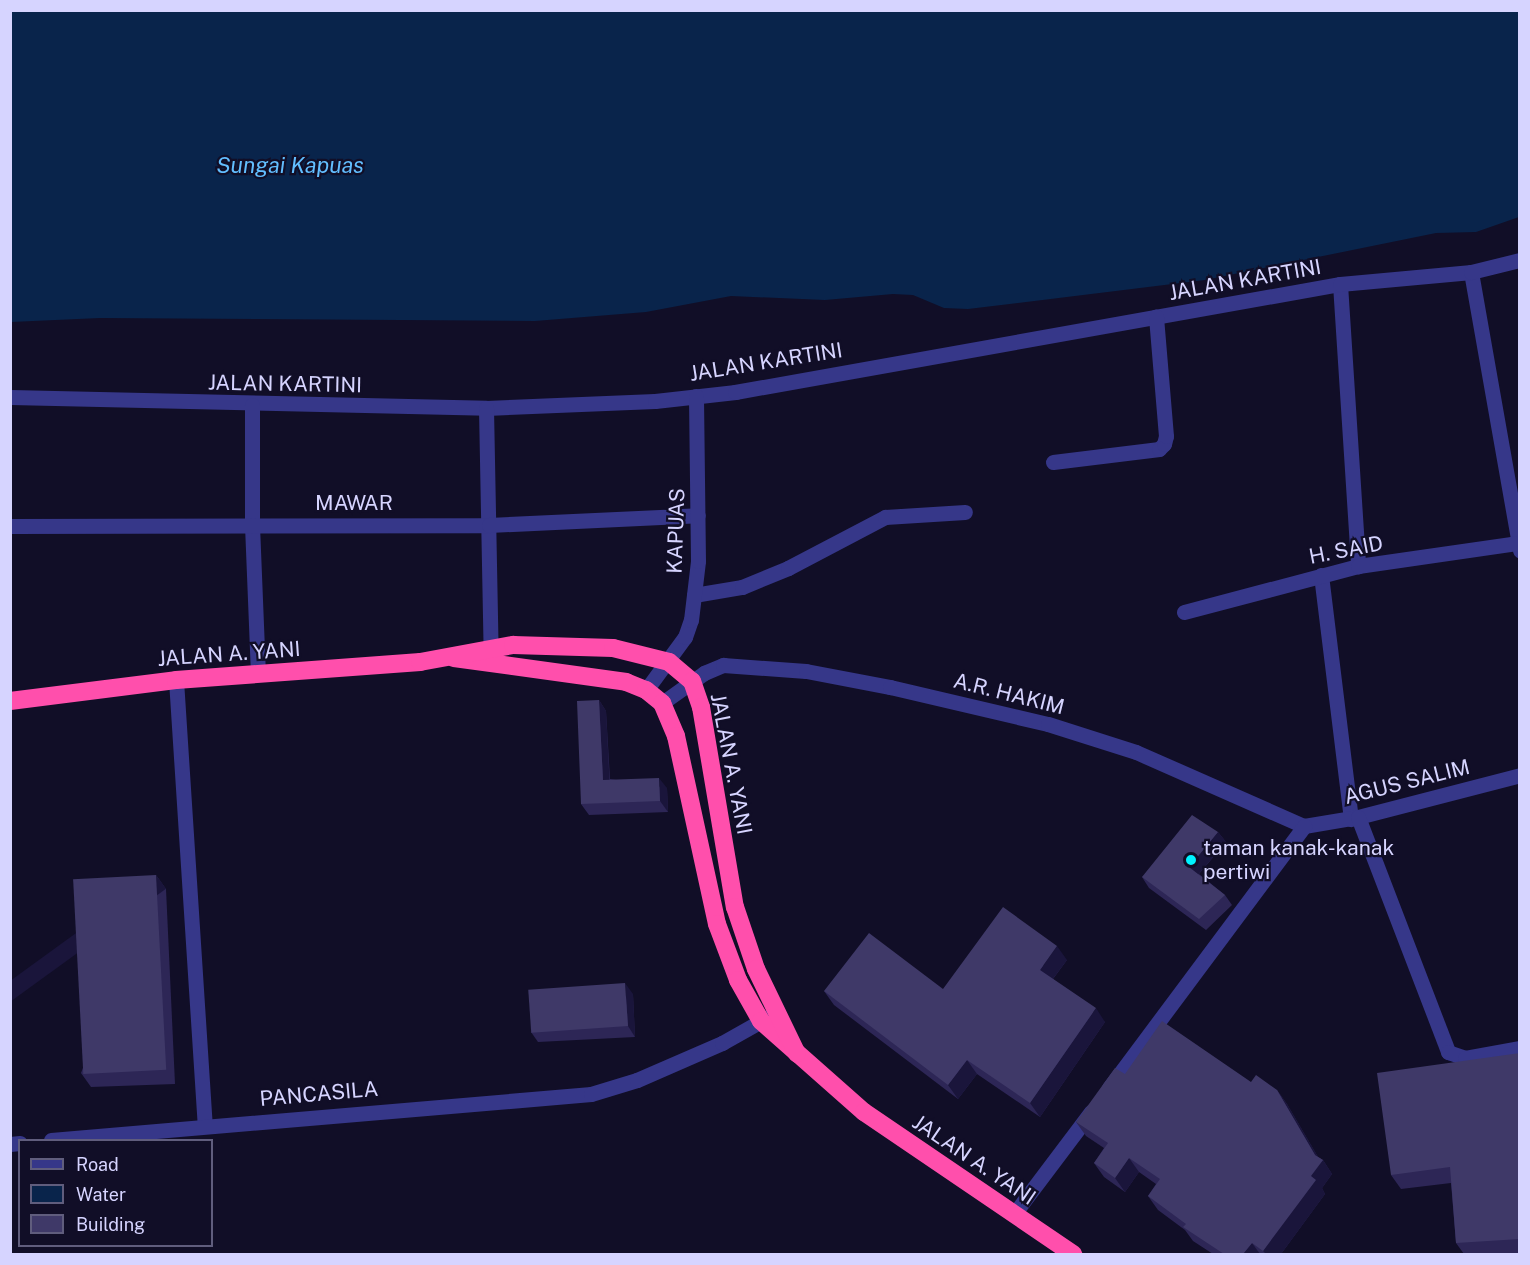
<!DOCTYPE html>
<style>
body{margin:0}
#map{position:relative;width:1530px;height:1265px;overflow:hidden;background:#110e27;font-family:"Public Sans",sans-serif}
div>[style]{position:absolute}
.water>*{inset:0;background:#09244b}
.minor>*{height:15px;margin:-7.5px;padding:0 7.5px;transform-origin:7.5px;border-radius:7.5px;background:#363789}
.highway>*{height:18px;margin:-9px;padding:0 9px;transform-origin:9px;border-radius:9px;background:#ff4fac}
.wall>*{inset:0;background:#2d2656}
.shaded-wall>*{inset:0;background:#1a153b;transform-origin:0 0}
.building>*{inset:0;background:#3f3968;transform-origin:0 0}
.dots>*{width:16px;height:16px;translate:-50% -50%;box-sizing:border-box;border:3px solid #110e27;border-radius:50%}
span{translate:-50% -50%;white-space:nowrap;text-align:center;line-height:1.15;-webkit-text-stroke:4.5px #110e27;paint-order:stroke}
.street-label{font-size:21px;color:#d6d4ff}
.poi-label{font-size:21px;color:#d6d4ff}
.left{translate:0 -50%;text-align:left}
.water-label{font-size:22px;color:#62beff;font-style:italic}
.frame{position:absolute;inset:0;border:12px solid #d6d4ff;pointer-events:none}
.legend{position:absolute;left:18px;top:1139px;width:195px;height:108px;box-sizing:border-box;background:#110e27;border:2px solid #605d7d;margin:0;padding:8px 10px;list-style:none;font-size:18px;color:#d6d4ff}
.legend li{display:flex;align-items:center;gap:12px;height:30px}
.legend b{width:30px;border:2px solid #605d7d}
</style>
<div id="map">
<div class="water">
<div style="clip-path:polygon(11px 10px,1519px 11px,1519px 217px,1476px 232px,1436px 233px,1205px 280px,968px 309px,944px 308px,913px 295px,893px 294px,825px 300px,731px 296px,646px 312px,535px 321px,100px 318px,11px 322px)"></div>
</div>
<div class="minor">
<div style="left:1471px;top:272px;width:283px;rotate:80deg"></div>
<div style="left:1340px;top:284px;width:283px;rotate:86.3deg"></div>
<div style="left:10px;top:397px;width:476px;rotate:1.3deg"></div>
<div style="left:486px;top:408px;width:169px;rotate:-2.4deg"></div>
<div style="left:655px;top:401px;width:81px;rotate:-6.4deg"></div>
<div style="left:735px;top:392px;width:615px;rotate:-10.12deg"></div>
<div style="left:1340px;top:284px;width:132px;rotate:-5.2deg"></div>
<div style="left:1471px;top:272px;width:50px;rotate:-13.8deg"></div>
<div style="left:252px;top:405px;width:120px;rotate:90deg"></div>
<div style="left:252px;top:525px;width:149px;rotate:87.7deg"></div>
<div style="left:486px;top:408px;width:252px;rotate:88.9deg"></div>
<div style="left:1053px;top:462px;width:107px;rotate:-7deg"></div>
<div style="left:1159px;top:449px;width:7px;rotate:-45deg"></div>
<div style="left:1164px;top:444px;width:8px;rotate:-76deg"></div>
<div style="left:1166px;top:436px;width:120px;rotate:-94.8deg"></div>
<div style="left:10px;top:526px;width:479px;rotate:-0.1deg"></div>
<div style="left:489px;top:525px;width:209px;rotate:-2.7deg"></div>
<div style="left:1321px;top:575px;width:246px;rotate:83deg"></div>
<div style="left:694px;top:595px;width:49px;rotate:-9.5deg"></div>
<div style="left:742px;top:587px;width:50px;rotate:-22.4deg"></div>
<div style="left:788px;top:568px;width:110px;rotate:-27.7deg"></div>
<div style="left:885px;top:517px;width:80px;rotate:-3.6deg"></div>
<div style="left:1184px;top:612px;width:180px;rotate:-14.8deg"></div>
<div style="left:1358px;top:566px;width:162px;rotate:-8.2deg"></div>
<div style="left:176px;top:680px;width:446px;rotate:86.3deg"></div>
<div style="left:646px;top:690px;width:66px;rotate:-53.7deg"></div>
<div style="left:685px;top:637px;width:18px;rotate:-71deg"></div>
<div style="left:691px;top:620px;width:59px;rotate:-83.2deg"></div>
<div style="left:698px;top:561px;width:165px;rotate:-90.7deg"></div>
<div style="left:662px;top:703px;width:52px;rotate:-35.5deg"></div>
<div style="left:704px;top:673px;width:21px;rotate:-23deg"></div>
<div style="left:723px;top:665px;width:83px;rotate:4.1deg"></div>
<div style="left:806px;top:671px;width:86px;rotate:10.8deg"></div>
<div style="left:890px;top:687px;width:162px;rotate:13.2deg"></div>
<div style="left:1048px;top:724px;width:92px;rotate:17.7deg"></div>
<div style="left:1136px;top:752px;width:184px;rotate:23.8deg"></div>
<div style="left:1304px;top:826px;width:55px;rotate:-9.5deg"></div>
<div style="left:1358px;top:817px;width:167px;rotate:-14.5deg"></div>
<div style="left:1358px;top:817px;width:252px;rotate:69deg"></div>
<div style="left:1448px;top:1052px;width:18px;rotate:19deg"></div>
<div style="left:1465px;top:1058px;width:56px;rotate:-10.3deg"></div>
<div style="left:1109px;top:1088px;width:327px;rotate:-53.3deg"></div>
<div style="left:51px;top:1140px;width:542px;rotate:-4.87deg"></div>
<div style="left:591px;top:1094px;width:48px;rotate:-16.9deg"></div>
<div style="left:637px;top:1080px;width:93px;rotate:-23.5deg"></div>
<div style="left:722px;top:1043px;width:55px;rotate:-29.4deg"></div>
<div style="left:10px;top:1144px;width:10px;rotate:-6deg"></div>
<div style="left:1014px;top:1214px;width:128px;rotate:-53deg"></div>
</div>
<div class="highway">
<div style="left:454px;top:658px;width:174px;rotate:7.9deg"></div>
<div style="left:626px;top:682px;width:22px;rotate:22deg"></div>
<div style="left:646px;top:690px;width:21px;rotate:39deg"></div>
<div style="left:662px;top:703px;width:36px;rotate:67deg"></div>
<div style="left:676px;top:736px;width:192px;rotate:77.7deg"></div>
<div style="left:717px;top:924px;width:60px;rotate:69.4deg"></div>
<div style="left:738px;top:980px;width:47px;rotate:60.7deg"></div>
<div style="left:761px;top:1021px;width:137px;rotate:41.5deg"></div>
<div style="left:864px;top:1112px;width:253px;rotate:34.2deg"></div>
<div style="left:10px;top:701px;width:167px;rotate:-7.2deg"></div>
<div style="left:176px;top:680px;width:245px;rotate:-4.2deg"></div>
<div style="left:420px;top:662px;width:95px;rotate:-10.4deg"></div>
<div style="left:513px;top:645px;width:100px;rotate:1.7deg"></div>
<div style="left:613px;top:648px;width:58px;rotate:14deg"></div>
<div style="left:669px;top:662px;width:30px;rotate:40deg"></div>
<div style="left:692px;top:681px;width:28px;rotate:71deg"></div>
<div style="left:701px;top:707px;width:203px;rotate:80.4deg"></div>
<div style="left:735px;top:907px;width:65px;rotate:71.3deg"></div>
<div style="left:756px;top:969px;width:94px;rotate:64.2deg"></div>
</div>
<div class="wall">
<div style="clip-path:polygon(599px 700px,606px 711px,610px 779px,667px 788px,668px 812px,589px 815px,581px 804px)"></div>
<div style="clip-path:polygon(1218px 832px,1226px 842px,1199px 874px,1225px 895px,1232px 905px,1206px 930px,1149px 888px,1142px 877px)"></div>
<div style="clip-path:polygon(156px 875px,166px 889px,175px 1084px,91px 1087px,81px 1073px)"></div>
<div style="clip-path:polygon(1067px 960px,1053px 979px,1105px 1022px,1040px 1117px,977px 1074px,958px 1099px,834px 1005px,824px 991px,943px 989px)"></div>
<div style="clip-path:polygon(633px 994px,635px 1037px,538px 1042px,531px 1032px)"></div>
<div style="clip-path:polygon(1520px 1053px,1520px 1253px,1504px 1254px,1464px 1254px,1456px 1243px,1451px 1183px,1401px 1189px,1391px 1175px)"></div>
<div style="clip-path:polygon(1125px 1074px,1251px 1082px,1277px 1090px,1287px 1104px,1318px 1157px,1323px 1160px,1332px 1174px,1322px 1188px,1325px 1194px,1281px 1254px,1213px 1254px,1193px 1241px,1185px 1230px,1158px 1210px,1148px 1196px,1156px 1184px,1139px 1172px,1125px 1192px,1104px 1177px,1094px 1163px,1104px 1148px,1086px 1136px,1076px 1122px)"></div>
</div>
<div class="shaded-wall">
<div style="clip-path:polygon(599px 700px,606px 711px,610px 790px,603px 780px)"></div>
<div style="clip-path:polygon(659px 778px,667px 788px,668px 812px,660px 801px)"></div>
<div style="clip-path:polygon(1218px 832px,1226px 842px,1196px 877px,1189px 867px)"></div>
<div style="left:156px;top:875px;width:17px;height:195px;rotate:54deg"></div>
<div style="clip-path:polygon(1057px 946px,1067px 960px,1049px 984px,1040px 970px)"></div>
<div style="clip-path:polygon(625px 983px,633px 994px,635px 1037px,628px 1026px)"></div>
<div style="clip-path:polygon(1096px 1008px,1105px 1022px,1040px 1117px,1030px 1103px)"></div>
<div style="clip-path:polygon(967px 1060px,977px 1074px,958px 1099px,948px 1085px)"></div>
<div style="clip-path:polygon(1277px 1090px,1287px 1104px,1321px 1162px,1323px 1160px,1332px 1174px,1322px 1188px,1325px 1194px,1281px 1254px,1266px 1254px,1263px 1251px,1311px 1176px,1315px 1155px)"></div>
<div style="clip-path:polygon(1129px 1158px,1139px 1172px,1125px 1192px,1115px 1178px)"></div>
<div style="clip-path:polygon(1252px 1243px,1260px 1254px,1243px 1254px)"></div>
</div>
<div class="building">
<div style="clip-path:polygon(599px 700px,603px 780px,659px 778px,660px 801px,581px 804px,577px 701px)"></div>
<div style="clip-path:polygon(1192px 815px,1218px 832px,1189px 867px,1225px 895px,1199px 919px,1142px 877px)"></div>
<div style="left:156px;top:875px;width:195px;height:83px;rotate:87deg"></div>
<div style="clip-path:polygon(1003px 907px,1057px 946px,1040px 970px,1096px 1008px,1030px 1103px,967px 1060px,948px 1085px,824px 991px,869px 933px,943px 989px)"></div>
<div style="left:625px;top:983px;width:43px;height:97px;rotate:86deg"></div>
<div style="clip-path:polygon(1162px 1021px,1251px 1082px,1256px 1075px,1277px 1090px,1315px 1155px,1323px 1160px,1311px 1176px,1316px 1180px,1263px 1251px,1252px 1243px,1243px 1254px,1224px 1254px,1183px 1227px,1186px 1224px,1148px 1196px,1160px 1179px,1129px 1158px,1115px 1178px,1094px 1163px,1108px 1143px,1076px 1122px,1115px 1068px,1125px 1074px)"></div>
<div style="clip-path:polygon(1520px 1053px,1520px 1239px,1456px 1243px,1450px 1167px,1391px 1175px,1377px 1073px)"></div>
</div>
<div class="dots">
<div style="left:1191px;top:860px;background:#00f2ff"></div>
</div>
<div class="street-label">
<span style="left:1245px;top:280px;rotate:-10deg">JALAN KARTINI</span>
<span style="left:766px;top:362px;rotate:-9deg">JALAN KARTINI</span>
<span style="left:285px;top:384px;rotate:1deg">JALAN KARTINI</span>
<span style="left:354px;top:503px">MAWAR</span>
<span style="left:676px;top:531px;rotate:-88deg">KAPUAS</span>
<span style="left:1346px;top:550px;rotate:-11deg">H. SAID</span>
<span style="left:229px;top:654px;rotate:-4deg">JALAN A. YANI</span>
<span style="left:1009px;top:694px;rotate:14deg">A.R. HAKIM</span>
<span style="left:731px;top:764px;rotate:79deg">JALAN A. YANI</span>
<span style="left:1407px;top:782px;rotate:-14deg">AGUS SALIM</span>
<span style="left:319px;top:1094px;rotate:-5deg">PANCASILA</span>
<span style="left:974px;top:1160px;rotate:34deg">JALAN A. YANI</span>
</div>
<div class="poi-label">
<span class="left" style="left:1203px;top:860px">taman kanak-kanak<br>pertiwi</span>
</div>
<div class="water-label">
<span style="left:290px;top:166px">Sungai Kapuas</span>
</div>
<div class="frame"></div>
<ul class="legend">
<li><b style="height:8px;background:#363789"></b>Road</li>
<li><b style="height:16px;background:#09244b"></b>Water</li>
<li><b style="height:16px;background:#3f3968"></b>Building</li>
</ul>
</div>
